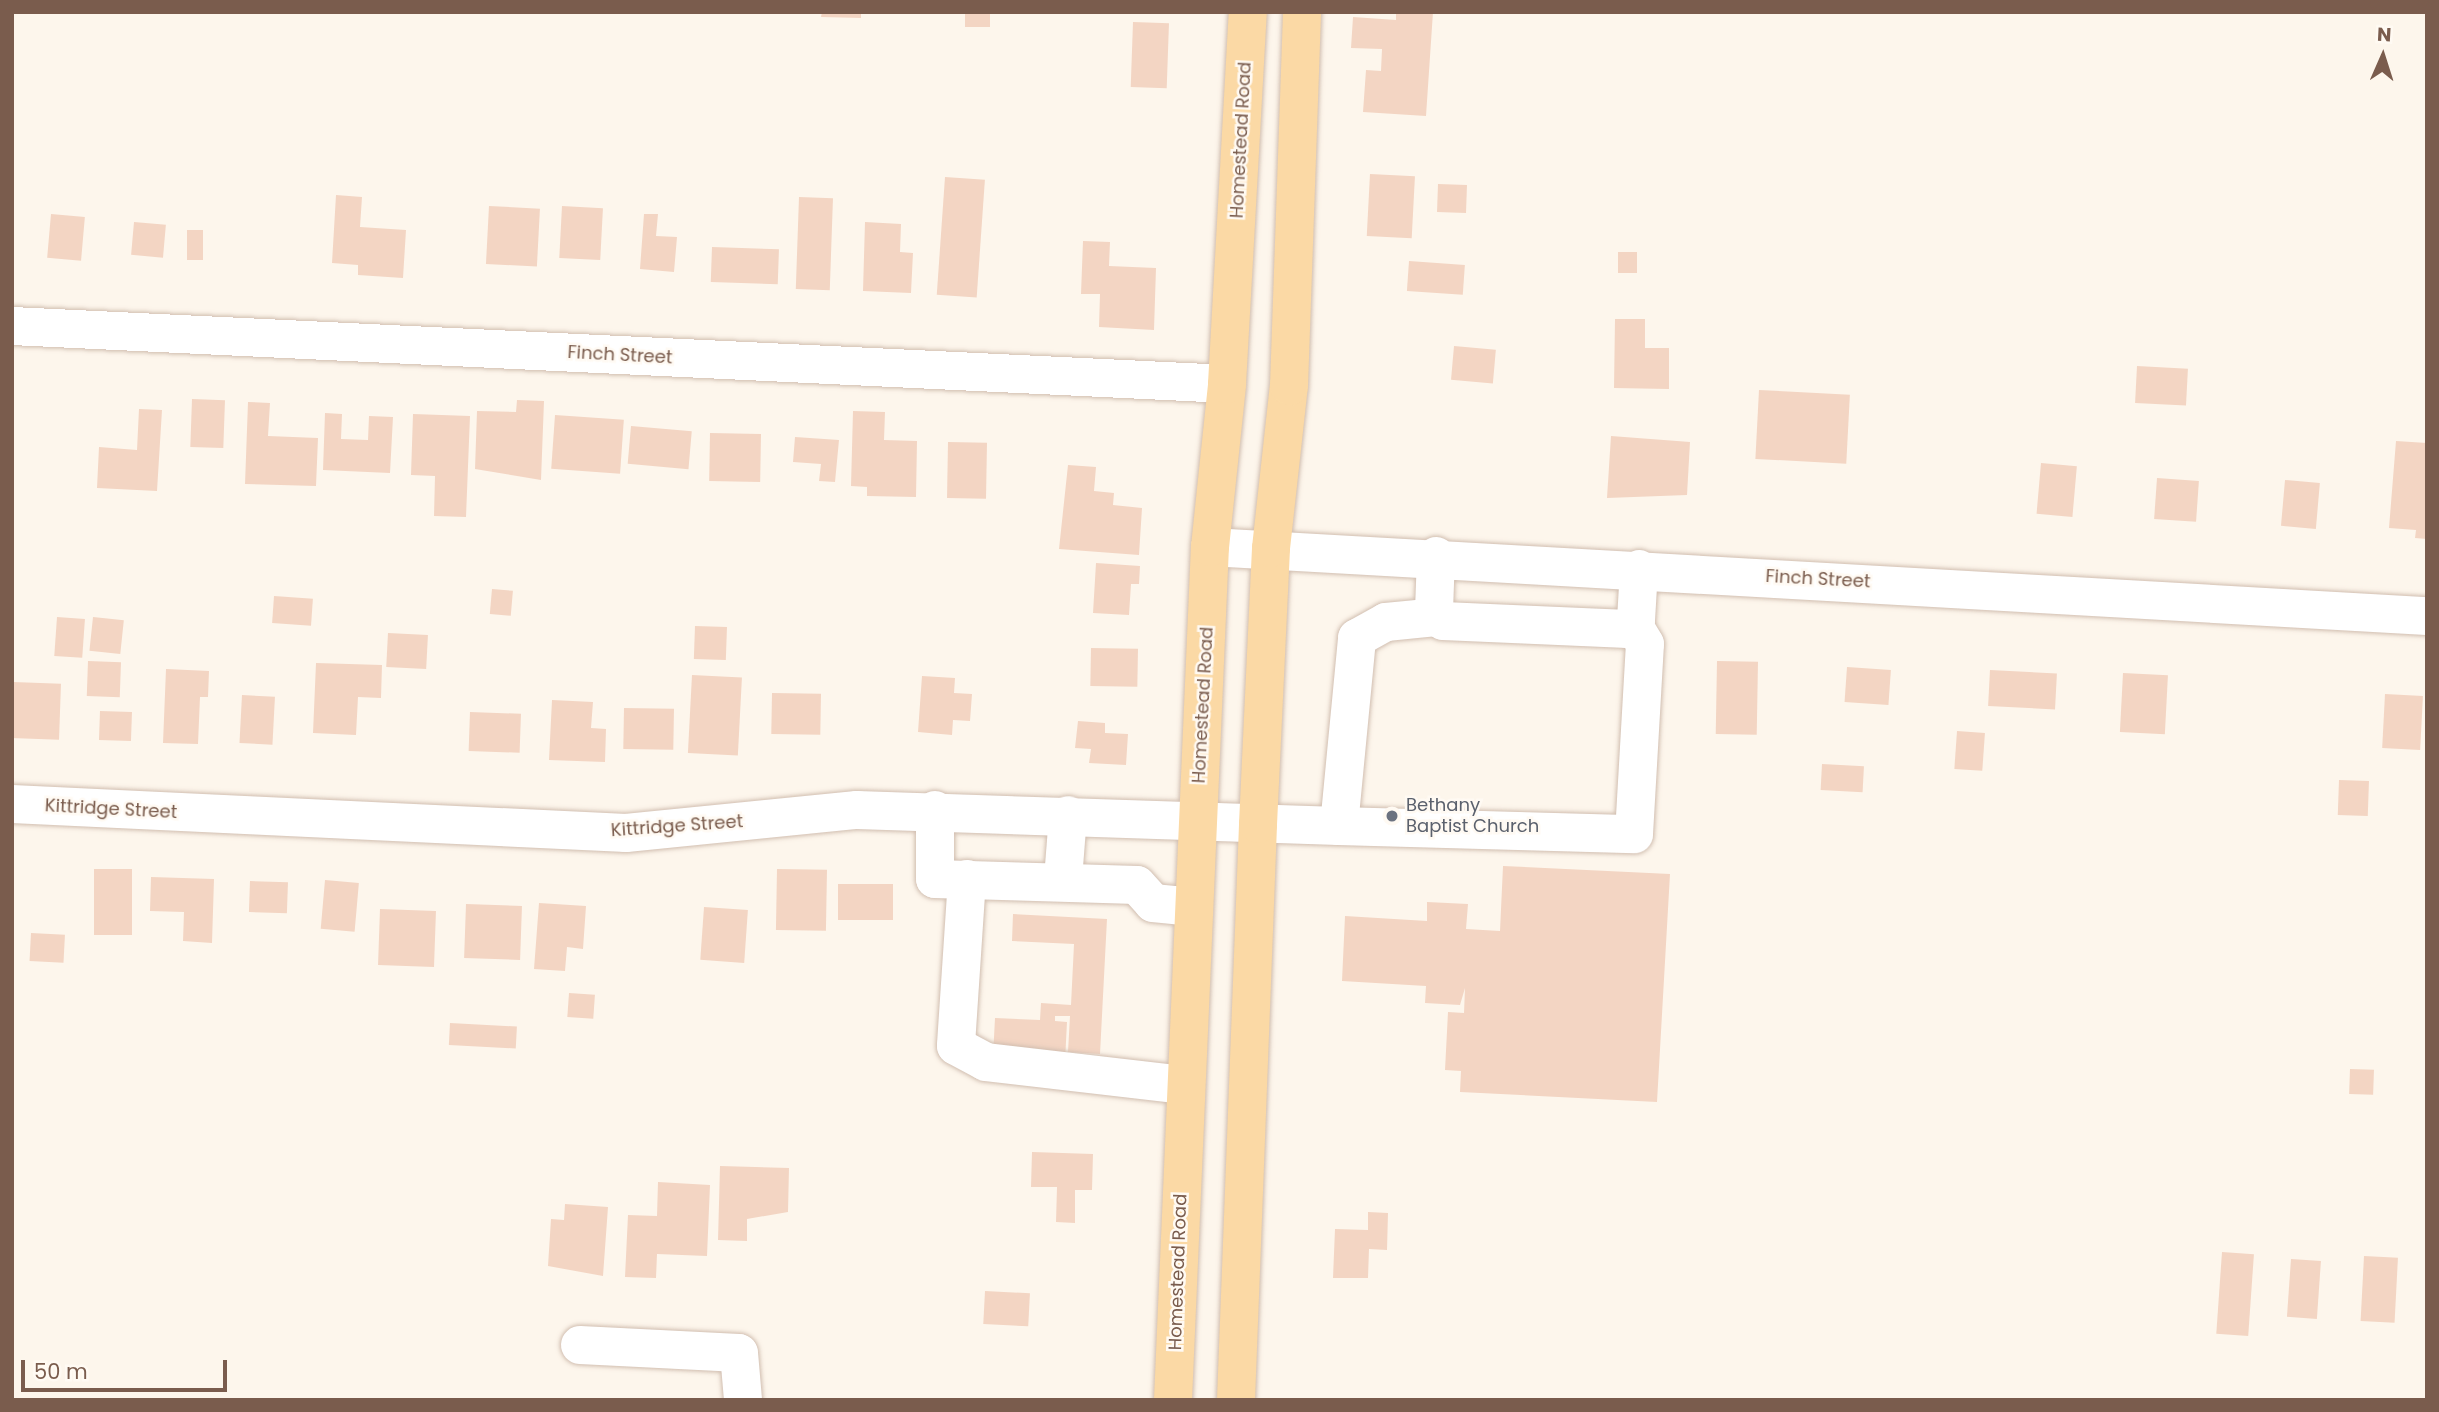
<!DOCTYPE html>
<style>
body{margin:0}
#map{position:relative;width:2439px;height:1412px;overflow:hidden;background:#fdf6ec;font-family:Poppins,sans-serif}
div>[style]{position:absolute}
.building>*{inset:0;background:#f3d5c3;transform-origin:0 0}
.roads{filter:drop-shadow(0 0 2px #d1beb0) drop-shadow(0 0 2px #d1beb0)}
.minor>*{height:38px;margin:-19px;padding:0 19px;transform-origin:19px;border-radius:19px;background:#fff}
.major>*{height:38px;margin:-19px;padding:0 19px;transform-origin:19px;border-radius:19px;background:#fbd9a5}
.dots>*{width:19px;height:19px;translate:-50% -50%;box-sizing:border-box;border:4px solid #fffaf3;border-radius:50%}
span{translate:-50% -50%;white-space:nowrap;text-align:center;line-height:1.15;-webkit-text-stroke:5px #fffaf3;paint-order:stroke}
.street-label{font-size:18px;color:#7a5c4d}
.worship-label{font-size:18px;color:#5b616d}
.left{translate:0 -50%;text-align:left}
.frame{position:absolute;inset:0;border:14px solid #7a5c4d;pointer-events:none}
.north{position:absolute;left:2348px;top:21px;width:70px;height:70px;-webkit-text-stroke:5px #fffaf3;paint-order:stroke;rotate:3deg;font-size:19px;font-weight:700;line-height:28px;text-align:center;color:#7a5c4d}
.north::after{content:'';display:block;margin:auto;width:24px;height:32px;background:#7a5c4d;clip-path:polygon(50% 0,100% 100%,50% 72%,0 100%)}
.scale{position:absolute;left:21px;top:1360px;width:206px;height:32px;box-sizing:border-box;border:4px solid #7a5c4d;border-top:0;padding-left:9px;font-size:21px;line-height:24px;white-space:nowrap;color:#7a5c4d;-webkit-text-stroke:5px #fffaf3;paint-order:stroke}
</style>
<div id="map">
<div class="building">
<div style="clip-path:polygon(822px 12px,861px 12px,861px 18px,821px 17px)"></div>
<div style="left:965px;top:12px;width:25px;height:15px"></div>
<div style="clip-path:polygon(1396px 12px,1433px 12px,1426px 116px,1363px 112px,1366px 70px,1381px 71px,1382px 49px,1351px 48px,1353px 17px,1396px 20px)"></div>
<div style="left:1133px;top:22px;width:36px;height:65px;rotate:2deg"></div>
<div style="left:1370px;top:174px;width:45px;height:62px;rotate:3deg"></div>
<div style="left:945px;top:177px;width:40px;height:118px;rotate:4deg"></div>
<div style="left:1438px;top:184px;width:29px;height:28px;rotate:2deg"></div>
<div style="clip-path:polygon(336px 195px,362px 197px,360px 227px,406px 230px,403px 278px,358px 275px,358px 265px,332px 263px)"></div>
<div style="left:799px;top:197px;width:34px;height:92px;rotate:2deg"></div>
<div style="left:489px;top:206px;width:51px;height:58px;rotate:3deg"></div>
<div style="left:562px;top:206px;width:41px;height:52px;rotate:3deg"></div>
<div style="left:51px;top:214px;width:34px;height:44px;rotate:5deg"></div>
<div style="clip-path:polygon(644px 214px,658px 214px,656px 236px,677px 237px,674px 272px,640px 269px)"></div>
<div style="left:134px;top:222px;width:32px;height:33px;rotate:5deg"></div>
<div style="clip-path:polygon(865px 222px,901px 224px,900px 252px,913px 253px,911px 293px,863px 291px)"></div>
<div style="left:187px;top:230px;width:16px;height:30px"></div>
<div style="clip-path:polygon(1083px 241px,1110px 242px,1109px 266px,1156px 268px,1154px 330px,1099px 327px,1100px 294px,1081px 294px)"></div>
<div style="left:712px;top:247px;width:67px;height:35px;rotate:2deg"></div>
<div style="left:1618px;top:252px;width:19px;height:21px"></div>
<div style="left:1409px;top:261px;width:56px;height:30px;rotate:4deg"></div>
<div style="clip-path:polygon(1615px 319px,1645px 319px,1645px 348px,1669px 348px,1669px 389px,1614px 388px)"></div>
<div style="left:1454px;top:346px;width:42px;height:34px;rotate:5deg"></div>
<div style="left:2137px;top:366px;width:51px;height:37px;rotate:3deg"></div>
<div style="left:1759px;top:390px;width:91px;height:69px;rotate:3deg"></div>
<div style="left:192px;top:399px;width:33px;height:48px;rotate:2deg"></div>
<div style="clip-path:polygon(517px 400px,544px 401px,541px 480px,475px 469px,477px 411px,516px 412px)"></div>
<div style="clip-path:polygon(248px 402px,270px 403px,268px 436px,318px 438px,316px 486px,245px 484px)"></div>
<div style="clip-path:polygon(139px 409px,162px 410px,157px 491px,97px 488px,99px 447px,137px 450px)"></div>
<div style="clip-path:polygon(853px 411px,885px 412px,884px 440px,917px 441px,916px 497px,867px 496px,867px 487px,851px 486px)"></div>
<div style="clip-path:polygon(325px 413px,342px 414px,341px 439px,368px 440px,369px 416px,393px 417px,390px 473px,323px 470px)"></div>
<div style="clip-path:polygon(413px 414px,470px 416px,466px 517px,434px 516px,435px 476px,411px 475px)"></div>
<div style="left:555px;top:415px;width:69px;height:54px;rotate:4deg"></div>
<div style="left:631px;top:426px;width:61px;height:38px;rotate:5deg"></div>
<div style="left:710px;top:433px;width:51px;height:48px;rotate:1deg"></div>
<div style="clip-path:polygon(1611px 436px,1690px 442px,1687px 495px,1607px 498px)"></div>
<div style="clip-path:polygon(795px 437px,839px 440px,835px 482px,819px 481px,821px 464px,793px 462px)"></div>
<div style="clip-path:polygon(2396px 441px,2427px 443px,2427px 539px,2415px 538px,2416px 530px,2389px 528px)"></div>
<div style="left:948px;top:442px;width:39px;height:56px;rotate:1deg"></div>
<div style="left:2041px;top:463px;width:36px;height:51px;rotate:5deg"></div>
<div style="clip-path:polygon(1068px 465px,1096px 467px,1094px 491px,1114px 493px,1113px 505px,1142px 508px,1139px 555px,1059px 549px)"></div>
<div style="left:2157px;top:478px;width:42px;height:41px;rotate:4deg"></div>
<div style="left:2285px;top:480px;width:35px;height:46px;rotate:5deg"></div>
<div style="clip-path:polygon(1096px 563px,1140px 566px,1139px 584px,1131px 584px,1129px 615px,1093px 613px)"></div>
<div style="left:492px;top:589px;width:21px;height:25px;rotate:5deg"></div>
<div style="left:274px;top:596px;width:39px;height:27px;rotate:4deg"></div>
<div style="left:57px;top:617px;width:28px;height:39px;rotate:4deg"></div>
<div style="left:93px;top:617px;width:31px;height:34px;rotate:6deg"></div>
<div style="left:695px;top:626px;width:32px;height:33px;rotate:2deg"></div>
<div style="left:388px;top:633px;width:40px;height:34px;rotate:3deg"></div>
<div style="left:1091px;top:648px;width:47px;height:38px;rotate:1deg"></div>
<div style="left:88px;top:661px;width:33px;height:35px;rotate:2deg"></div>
<div style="left:1717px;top:661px;width:41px;height:73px;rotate:1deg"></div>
<div style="clip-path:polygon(316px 663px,382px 665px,381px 698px,358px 697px,356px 735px,313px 733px)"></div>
<div style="left:1847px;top:667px;width:44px;height:35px;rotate:4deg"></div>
<div style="clip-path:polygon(166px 669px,209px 671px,208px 697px,200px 697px,198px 744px,163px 743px)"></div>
<div style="left:1990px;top:670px;width:67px;height:36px;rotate:3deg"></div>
<div style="left:2123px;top:673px;width:45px;height:59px;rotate:3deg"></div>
<div style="left:692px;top:675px;width:50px;height:78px;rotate:3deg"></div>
<div style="clip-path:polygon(922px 676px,955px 678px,954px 693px,972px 694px,970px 721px,953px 720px,952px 735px,918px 732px)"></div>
<div style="left:13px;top:682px;width:48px;height:56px;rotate:2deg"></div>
<div style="left:772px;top:693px;width:49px;height:41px;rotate:1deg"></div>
<div style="left:2385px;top:694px;width:38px;height:54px;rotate:3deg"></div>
<div style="left:242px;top:695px;width:33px;height:48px;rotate:3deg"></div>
<div style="clip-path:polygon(552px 700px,593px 702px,591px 728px,606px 729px,605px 762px,549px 760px)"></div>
<div style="left:624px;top:708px;width:50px;height:41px;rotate:1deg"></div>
<div style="left:100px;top:711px;width:32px;height:29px;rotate:2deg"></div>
<div style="left:470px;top:712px;width:51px;height:39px;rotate:2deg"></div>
<div style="clip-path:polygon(1078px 721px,1105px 723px,1105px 733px,1128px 734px,1126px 765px,1089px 763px,1091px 749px,1075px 748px)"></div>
<div style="left:1957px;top:731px;width:28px;height:38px;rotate:4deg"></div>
<div style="left:1822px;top:764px;width:42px;height:26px;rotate:3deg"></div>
<div style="left:2339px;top:780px;width:30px;height:35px;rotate:2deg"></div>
<div style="clip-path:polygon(1503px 866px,1670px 874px,1657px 1102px,1460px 1092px,1461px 1071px,1445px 1070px,1448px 1012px,1464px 1013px,1465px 988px,1460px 1005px,1425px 1003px,1426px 986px,1342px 981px,1345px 916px,1427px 921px,1427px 902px,1468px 904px,1466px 929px,1500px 931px)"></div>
<div style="left:94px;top:869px;width:38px;height:66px"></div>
<div style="left:777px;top:869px;width:50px;height:61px;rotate:1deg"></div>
<div style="clip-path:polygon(151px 877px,214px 879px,212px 943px,183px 941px,184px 912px,150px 911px)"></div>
<div style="left:325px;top:880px;width:34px;height:49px;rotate:5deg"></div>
<div style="left:250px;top:881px;width:38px;height:31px;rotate:2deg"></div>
<div style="left:838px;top:884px;width:55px;height:36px"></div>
<div style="clip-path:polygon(539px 903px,586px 906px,583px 949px,567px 947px,565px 971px,534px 969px)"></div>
<div style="left:466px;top:904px;width:56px;height:54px;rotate:2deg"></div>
<div style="left:704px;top:907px;width:44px;height:53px;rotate:4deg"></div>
<div style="left:380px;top:909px;width:56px;height:56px;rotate:2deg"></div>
<div style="clip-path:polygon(1013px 914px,1107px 919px,1100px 1054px,1068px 1052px,1070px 1016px,1055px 1016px,1055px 1021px,1067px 1022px,1065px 1061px,993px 1057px,995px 1018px,1040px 1020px,1041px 1003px,1071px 1005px,1074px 944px,1012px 941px)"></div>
<div style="left:31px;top:933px;width:34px;height:28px;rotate:3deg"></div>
<div style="left:569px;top:993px;width:26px;height:24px;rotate:4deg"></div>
<div style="left:450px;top:1023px;width:67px;height:22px;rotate:3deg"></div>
<div style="left:2350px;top:1069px;width:24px;height:25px;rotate:2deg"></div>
<div style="clip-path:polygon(1032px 1152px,1093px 1154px,1092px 1190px,1075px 1190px,1075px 1223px,1056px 1222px,1057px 1187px,1031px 1187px)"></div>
<div style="clip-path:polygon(720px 1166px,789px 1168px,788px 1212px,747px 1219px,747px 1241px,718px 1240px)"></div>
<div style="clip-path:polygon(658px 1182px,710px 1185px,707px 1256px,657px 1254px,656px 1278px,625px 1277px,628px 1215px,657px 1216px)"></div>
<div style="clip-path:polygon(565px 1204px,608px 1207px,603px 1276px,548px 1266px,551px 1219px,564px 1220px)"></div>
<div style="clip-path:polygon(1368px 1212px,1388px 1213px,1387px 1250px,1369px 1249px,1368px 1278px,1333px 1278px,1335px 1229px,1368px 1230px)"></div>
<div style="left:2222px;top:1252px;width:32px;height:82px;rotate:4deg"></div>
<div style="left:2364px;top:1256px;width:34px;height:65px;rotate:3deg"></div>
<div style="left:2291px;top:1259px;width:30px;height:58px;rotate:4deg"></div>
<div style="left:985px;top:1291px;width:45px;height:33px;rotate:3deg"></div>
</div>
<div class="roads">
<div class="minor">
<div style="left:12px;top:326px;width:1216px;rotate:2.73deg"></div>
<div style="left:1210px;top:547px;width:1219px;rotate:3.25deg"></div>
<div style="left:1436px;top:556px;width:55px;rotate:92.1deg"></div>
<div style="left:1434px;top:611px;width:13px;rotate:48deg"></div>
<div style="left:1443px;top:621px;width:185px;rotate:2.5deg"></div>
<div style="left:1628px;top:629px;width:12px;rotate:-48deg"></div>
<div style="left:1636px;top:620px;width:51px;rotate:-86.6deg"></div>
<div style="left:12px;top:804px;width:615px;rotate:2.7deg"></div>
<div style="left:626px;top:833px;width:232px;rotate:-5.7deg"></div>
<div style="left:857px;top:810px;width:482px;rotate:1.9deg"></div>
<div style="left:1339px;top:826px;width:189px;rotate:-84.5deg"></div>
<div style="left:1357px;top:638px;width:33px;rotate:-29deg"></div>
<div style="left:1386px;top:622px;width:50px;rotate:-5.7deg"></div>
<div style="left:935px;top:810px;width:69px;rotate:90deg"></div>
<div style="left:935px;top:879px;width:202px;rotate:1.7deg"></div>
<div style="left:1137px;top:885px;width:24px;rotate:48deg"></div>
<div style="left:1153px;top:903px;width:41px;rotate:5.6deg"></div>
<div style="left:1339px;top:826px;width:295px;rotate:1.6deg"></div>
<div style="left:1634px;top:834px;width:190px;rotate:-86.7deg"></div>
<div style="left:1645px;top:644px;width:21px;rotate:-121deg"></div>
<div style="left:967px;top:879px;width:167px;rotate:93.8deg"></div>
<div style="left:956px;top:1046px;width:34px;rotate:28deg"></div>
<div style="left:986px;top:1062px;width:201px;rotate:6.6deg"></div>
<div style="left:1063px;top:879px;width:64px;rotate:-85.5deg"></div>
<div style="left:580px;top:1345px;width:159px;rotate:2.9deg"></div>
<div style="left:739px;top:1353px;width:47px;rotate:85.1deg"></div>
</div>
<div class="major">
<div style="left:1173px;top:1400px;width:854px;rotate:-87.52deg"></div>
<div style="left:1210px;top:547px;width:164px;rotate:-84deg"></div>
<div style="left:1227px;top:384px;width:373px;rotate:-86.8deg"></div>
<div style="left:1236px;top:1400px;width:576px;rotate:-87.81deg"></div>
<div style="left:1258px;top:824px;width:276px;rotate:-87.3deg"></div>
<div style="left:1271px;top:548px;width:163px;rotate:-83.7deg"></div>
<div style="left:1289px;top:386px;width:374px;rotate:-88deg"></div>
</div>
</div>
<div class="dots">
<div style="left:1392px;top:816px;background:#6b7280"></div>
</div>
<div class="street-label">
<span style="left:1241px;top:140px;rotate:-87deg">Homestead Road</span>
<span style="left:620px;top:355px;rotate:3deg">Finch Street</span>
<span style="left:1818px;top:579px;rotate:3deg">Finch Street</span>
<span style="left:1203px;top:705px;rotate:-87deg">Homestead Road</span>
<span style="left:111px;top:809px;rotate:3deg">Kittridge Street</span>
<span style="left:677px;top:826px;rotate:-4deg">Kittridge Street</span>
<span style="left:1178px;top:1272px;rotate:-88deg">Homestead Road</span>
</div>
<div class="worship-label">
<span class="left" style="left:1406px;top:816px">Bethany<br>Baptist Church</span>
</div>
<div class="frame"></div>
<div class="north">N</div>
<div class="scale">50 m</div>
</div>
